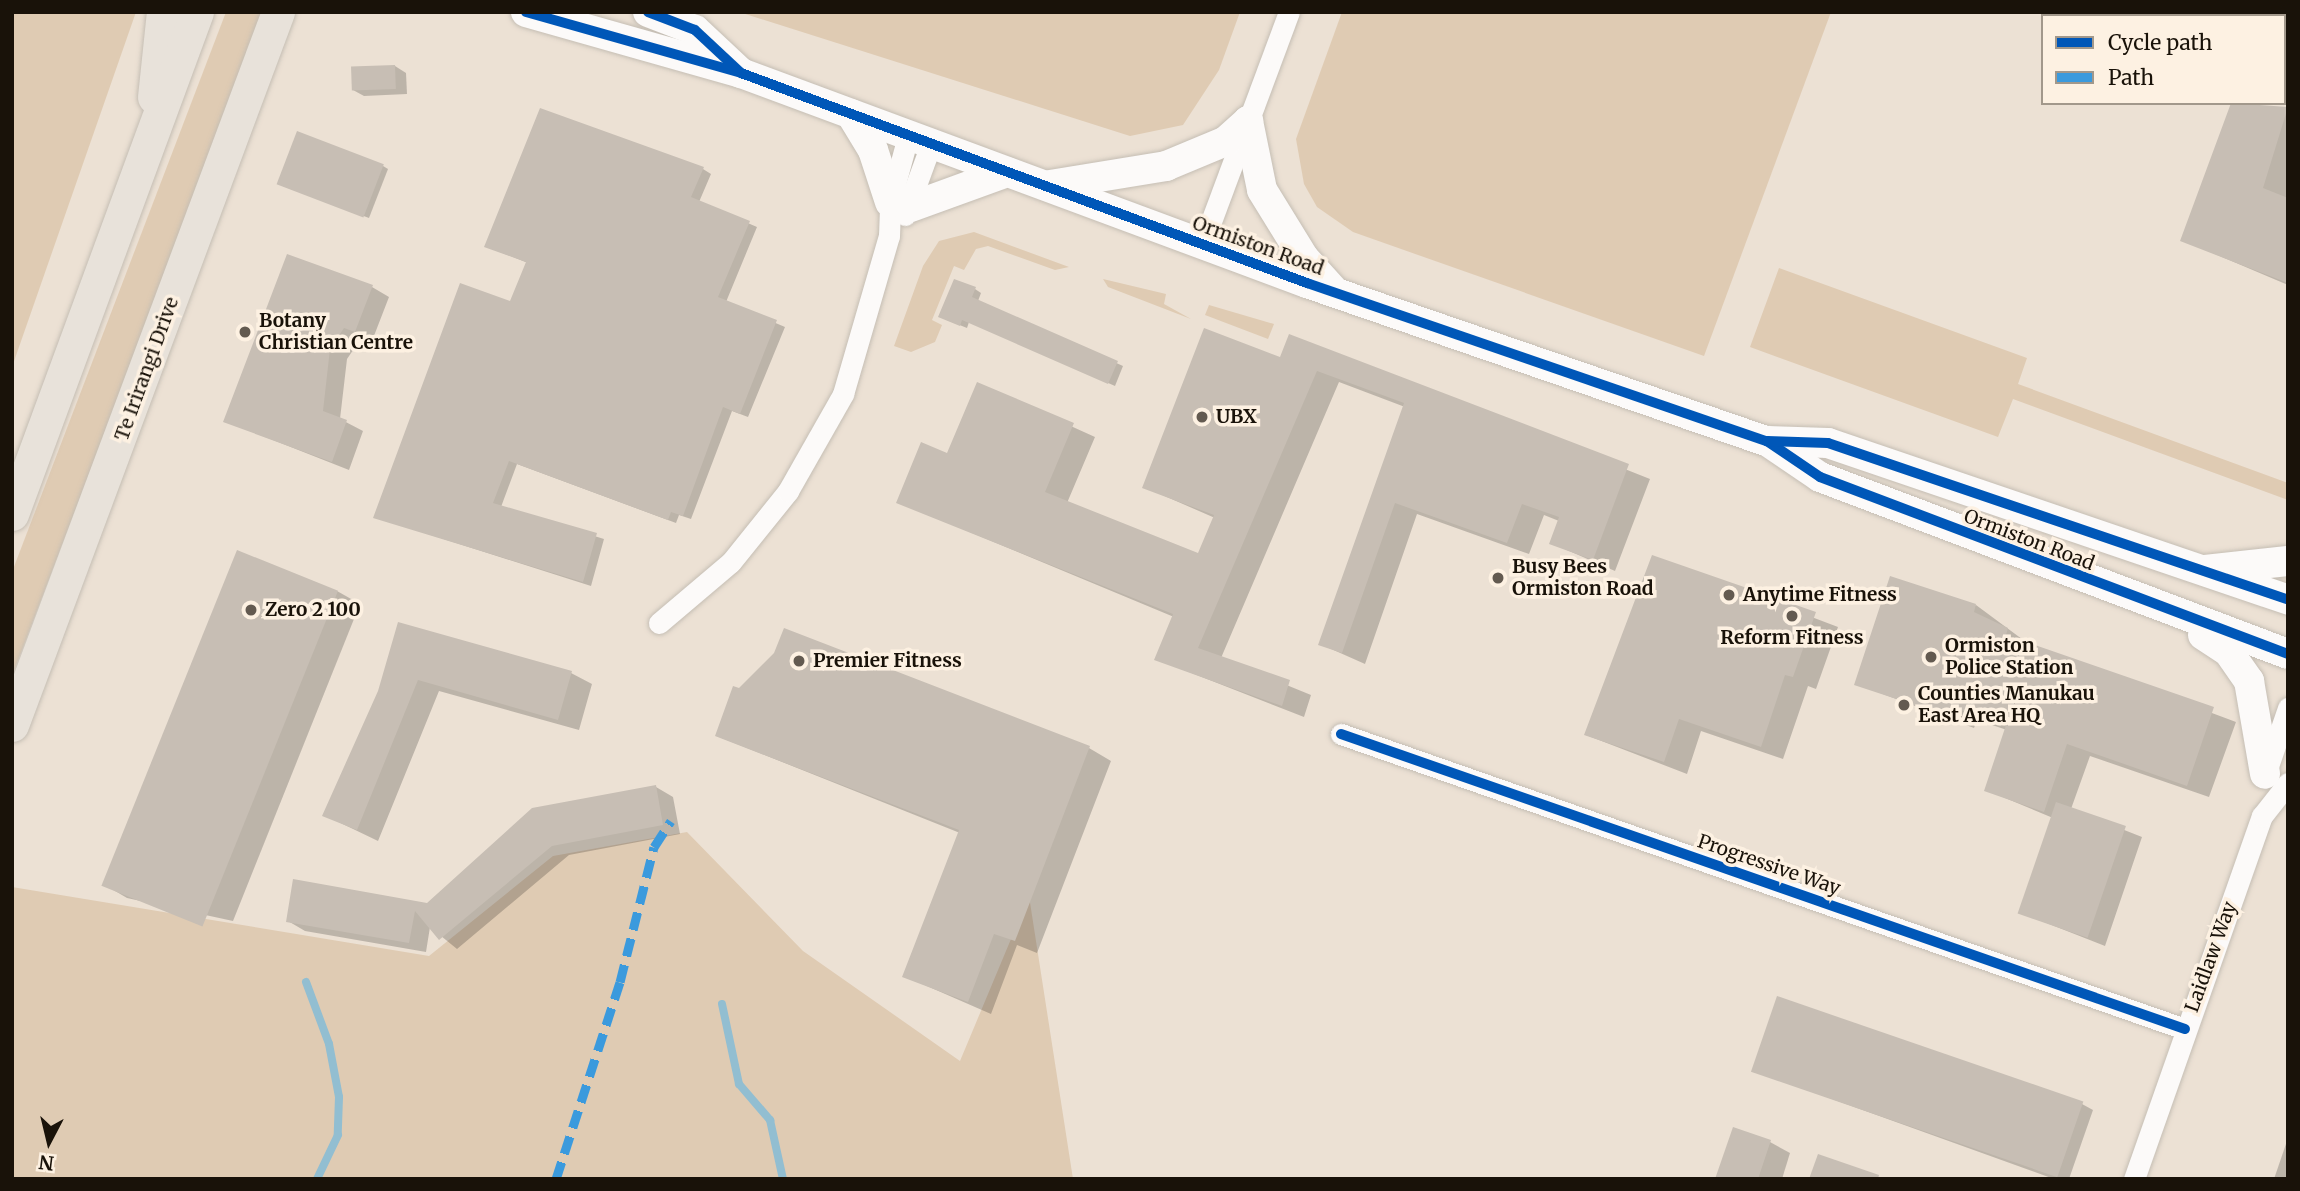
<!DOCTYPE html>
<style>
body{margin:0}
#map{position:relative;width:2300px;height:1191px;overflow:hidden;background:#ece1d4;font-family:Merriweather,serif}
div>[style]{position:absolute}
.green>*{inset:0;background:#dfcbb3}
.shadow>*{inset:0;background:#0003}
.stream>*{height:8px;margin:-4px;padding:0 4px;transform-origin:4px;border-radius:4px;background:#92bed1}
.building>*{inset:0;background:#c7beb4;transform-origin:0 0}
.roads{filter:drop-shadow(0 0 2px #c5beb4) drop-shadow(0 0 2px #c5beb4)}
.street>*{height:21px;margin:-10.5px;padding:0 10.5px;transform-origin:10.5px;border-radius:10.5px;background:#fcfaf9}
.secondary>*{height:30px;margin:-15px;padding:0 15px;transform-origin:15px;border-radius:15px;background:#fcfaf9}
.primary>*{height:33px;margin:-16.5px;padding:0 16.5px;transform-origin:16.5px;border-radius:16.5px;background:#e8e2da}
.quiet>*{height:9px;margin-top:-4.5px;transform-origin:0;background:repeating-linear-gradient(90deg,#3b9add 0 18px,transparent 0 27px)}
.cycleway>*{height:10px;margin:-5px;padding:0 5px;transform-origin:5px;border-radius:5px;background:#0057b8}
.dots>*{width:19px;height:19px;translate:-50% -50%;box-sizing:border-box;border:4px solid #fdf1e2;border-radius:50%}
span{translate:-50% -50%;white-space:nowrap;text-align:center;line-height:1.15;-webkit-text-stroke:7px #fdf1e2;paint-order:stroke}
.street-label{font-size:19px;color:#191209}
.poi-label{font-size:19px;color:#191209;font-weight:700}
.left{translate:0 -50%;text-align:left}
.frame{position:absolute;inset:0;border:14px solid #191209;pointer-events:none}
.legend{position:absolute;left:2041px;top:14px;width:245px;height:91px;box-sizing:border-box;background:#fdf1e2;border:2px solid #a2988b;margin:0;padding:9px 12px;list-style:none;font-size:21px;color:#191209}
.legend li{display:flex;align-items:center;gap:14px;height:35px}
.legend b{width:35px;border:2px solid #a2988b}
.north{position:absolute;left:14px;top:1107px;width:70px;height:70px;-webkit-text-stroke:5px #fdf1e2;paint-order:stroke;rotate:187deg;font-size:19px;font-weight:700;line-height:28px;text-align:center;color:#191209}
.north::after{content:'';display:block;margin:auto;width:24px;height:32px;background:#191209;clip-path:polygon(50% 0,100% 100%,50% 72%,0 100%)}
</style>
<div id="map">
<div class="green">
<div style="clip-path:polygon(12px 12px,136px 12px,12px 367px)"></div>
<div style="clip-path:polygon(226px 12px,265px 12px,12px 676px,12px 572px)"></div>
<div style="clip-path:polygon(739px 12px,1240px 12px,1219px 70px,1183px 125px,1130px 136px)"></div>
<div style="clip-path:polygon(1342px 12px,1831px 12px,1704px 356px,1353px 232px,1317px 207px,1304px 184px,1296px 139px)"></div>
<div style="clip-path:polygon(974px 232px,1069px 267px,1055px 270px,988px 246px,976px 249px,964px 270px,954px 266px,932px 320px,942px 325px,935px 342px,911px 352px,894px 346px,923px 266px,939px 241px)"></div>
<div style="clip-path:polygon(1779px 268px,2027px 358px,2018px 384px,2288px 483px,2288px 500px,2013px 399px,1998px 437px,1750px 347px)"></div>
<div style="clip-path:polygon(1103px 279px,1166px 294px,1164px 304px,1191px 319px,1108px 287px)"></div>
<div style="clip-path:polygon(1209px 305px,1274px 324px,1268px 339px,1205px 315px)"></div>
<div style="clip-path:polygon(687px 832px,803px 951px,960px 1061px,1029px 896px,1073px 1179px,12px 1179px,12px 887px,429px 956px,553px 856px)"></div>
</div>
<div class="shadow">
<div style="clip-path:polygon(395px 66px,406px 73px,407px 94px,364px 96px,353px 90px)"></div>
<div style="clip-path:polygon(2233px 103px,2288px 109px,2288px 285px,2182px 240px)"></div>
<div style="clip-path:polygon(383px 166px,388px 169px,369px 218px,283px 186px)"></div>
<div style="clip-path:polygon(703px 169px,711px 174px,699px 202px,757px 227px,726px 302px,785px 327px,748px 417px,732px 411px,691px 519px,679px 515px,676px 523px,517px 464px,501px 507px,604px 539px,591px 586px,375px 517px,511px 304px,528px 263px,495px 250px)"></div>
<div style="clip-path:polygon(372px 287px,389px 297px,372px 341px,362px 337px,347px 359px,340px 419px,363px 431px,349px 470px,225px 421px)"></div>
<div style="clip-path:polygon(975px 289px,981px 293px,978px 301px,1123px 366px,1115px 386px,969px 322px,967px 328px,947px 320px)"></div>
<div style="clip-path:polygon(1290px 336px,1650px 479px,1615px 571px,1551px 543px,1559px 521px,1544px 515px,1529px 554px,1417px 514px,1365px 664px,1320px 644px,1405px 407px,1339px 382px,1221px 658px,1311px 695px,1304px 717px,1156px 659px,1174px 617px,898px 502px,948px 455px,978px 384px,1095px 437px,1067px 503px,1199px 556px,1215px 518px,1144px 487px,1281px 359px)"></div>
<div style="clip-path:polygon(1653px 557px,1838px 627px,1816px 689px,1808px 686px,1783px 759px,1701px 731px,1687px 774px,1586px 735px)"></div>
<div style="clip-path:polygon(337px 591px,360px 604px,233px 921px,127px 898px,105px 885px)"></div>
<div style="clip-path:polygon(1976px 605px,2030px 645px,2236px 722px,2209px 797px,2090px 756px,2071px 809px,2142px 837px,2105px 946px,2021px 913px,2053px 818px,1986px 790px,2007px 730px,1977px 720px,1974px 728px,1856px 684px)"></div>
<div style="clip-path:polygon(399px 624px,571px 673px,592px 684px,579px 730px,439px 691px,378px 841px,324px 815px,379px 692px)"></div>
<div style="clip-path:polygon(740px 690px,1089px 748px,1111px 761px,1037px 953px,1017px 945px,991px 1014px,904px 976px,960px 833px,717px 736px)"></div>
<div style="clip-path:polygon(656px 787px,673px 797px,680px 834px,569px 855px,457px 949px,430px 927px,426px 952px,305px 931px,288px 921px,428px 905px)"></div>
<div style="clip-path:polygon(1752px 1070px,2082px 1104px,2093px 1110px,2069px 1179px,2054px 1179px)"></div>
<div style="clip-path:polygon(2288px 1138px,2288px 1179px,2274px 1179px)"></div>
<div style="clip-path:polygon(1770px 1142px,1790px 1153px,1782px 1179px,1717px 1179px)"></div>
</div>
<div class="stream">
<div style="left:306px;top:982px;width:66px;rotate:69.6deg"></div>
<div style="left:329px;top:1044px;width:54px;rotate:79.3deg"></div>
<div style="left:339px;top:1097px;width:38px;rotate:92deg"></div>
<div style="left:338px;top:1135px;width:49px;rotate:115.5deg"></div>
<div style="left:722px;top:1004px;width:82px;rotate:78deg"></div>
<div style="left:739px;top:1084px;width:48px;rotate:49.3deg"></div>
<div style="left:770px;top:1120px;width:60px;rotate:77.6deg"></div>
</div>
<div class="building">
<div style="left:395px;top:65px;width:24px;height:44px;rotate:88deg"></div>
<div style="clip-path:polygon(2231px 103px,2288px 107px,2263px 188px,2288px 198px,2288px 283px,2180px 241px)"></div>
<div style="clip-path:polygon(540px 108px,704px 167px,691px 197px,750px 221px,718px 297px,777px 320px,740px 414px,723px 407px,683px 516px,671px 512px,668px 520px,509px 461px,493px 503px,597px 533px,583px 582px,373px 518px,460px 283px,510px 301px,526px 262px,484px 247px)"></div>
<div style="left:297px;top:131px;width:93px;height:57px;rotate:21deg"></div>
<div style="clip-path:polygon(287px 254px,373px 285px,355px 332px,344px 328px,330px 349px,323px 411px,347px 420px,332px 462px,223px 422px)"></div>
<div style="clip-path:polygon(954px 279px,976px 287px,972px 297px,1118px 361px,1108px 384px,962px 320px,960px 326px,938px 317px)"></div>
<div style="clip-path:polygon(1204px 328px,1280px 357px,1289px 334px,1629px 464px,1593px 560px,1549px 544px,1559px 517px,1522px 504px,1507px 543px,1395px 503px,1342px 653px,1318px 645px,1404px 403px,1317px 371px,1198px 648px,1290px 680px,1282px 706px,1154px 660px,1173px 614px,896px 503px,921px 442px,947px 453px,977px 382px,1074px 423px,1045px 492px,1198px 553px,1214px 515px,1142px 488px)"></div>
<div style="left:237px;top:550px;width:109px;height:362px;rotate:22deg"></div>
<div style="clip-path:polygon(1652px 555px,1816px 612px,1793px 677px,1785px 675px,1761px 747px,1679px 719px,1664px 762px,1584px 735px)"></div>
<div style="clip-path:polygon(1890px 576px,1976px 604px,1974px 612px,2008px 628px,2006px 635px,2214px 707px,2187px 786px,2067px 744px,2044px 812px,1984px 791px,2006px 725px,1954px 708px,1951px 717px,1854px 685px)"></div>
<div style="clip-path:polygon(398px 622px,572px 671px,558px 720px,418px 680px,357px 830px,322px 816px,378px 691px)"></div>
<div style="clip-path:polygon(784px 628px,1090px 746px,1015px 941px,994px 934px,968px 1002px,902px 977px,959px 830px,715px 736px,733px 686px,739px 688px,774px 653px)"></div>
<div style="clip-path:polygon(656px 785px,663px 825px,552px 846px,439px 940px,415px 911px,409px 943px,286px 922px,293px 879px,427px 903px,532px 808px)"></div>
<div style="left:2056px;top:802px;width:74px;height:118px;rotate:19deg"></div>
<div style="left:1777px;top:996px;width:324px;height:80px;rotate:19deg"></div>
<div style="clip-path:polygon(1733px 1127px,1771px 1140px,1758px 1179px,1715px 1179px)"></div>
<div style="clip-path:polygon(1818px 1154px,1879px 1175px,1878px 1179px,1809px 1179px)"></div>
</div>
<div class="roads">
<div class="street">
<div style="left:905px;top:215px;width:76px;rotate:-69.9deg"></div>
<div style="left:1203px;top:243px;width:246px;rotate:-69.6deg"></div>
<div style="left:659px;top:623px;width:94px;rotate:-40.3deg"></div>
<div style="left:731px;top:562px;width:91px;rotate:-51.2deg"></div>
<div style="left:788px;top:491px;width:112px;rotate:-60.4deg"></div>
<div style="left:843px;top:394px;width:165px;rotate:-73.8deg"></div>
<div style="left:889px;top:236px;width:34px;rotate:-88deg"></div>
<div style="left:890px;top:202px;width:68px;rotate:-74.7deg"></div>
<div style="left:1341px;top:734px;width:894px;rotate:19.27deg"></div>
<div style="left:2266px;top:772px;width:68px;rotate:-71deg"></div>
<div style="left:2134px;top:1179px;width:385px;rotate:-70.6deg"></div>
<div style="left:2262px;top:816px;width:42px;rotate:-51.8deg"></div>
</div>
<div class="secondary">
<div style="left:526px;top:12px;width:223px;rotate:15.8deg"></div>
<div style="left:741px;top:73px;width:604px;rotate:20.36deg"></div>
<div style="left:1307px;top:283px;width:486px;rotate:19deg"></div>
<div style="left:1767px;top:441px;width:64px;rotate:34.2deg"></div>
<div style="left:1820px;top:477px;width:500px;rotate:20.72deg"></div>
<div style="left:648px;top:12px;width:50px;rotate:21deg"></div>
<div style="left:695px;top:30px;width:63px;rotate:43.1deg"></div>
<div style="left:851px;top:114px;width:42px;rotate:58.6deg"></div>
<div style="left:873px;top:150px;width:55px;rotate:71.9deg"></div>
<div style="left:1248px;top:121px;width:70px;rotate:78.5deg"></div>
<div style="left:1262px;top:190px;width:80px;rotate:58.3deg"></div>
<div style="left:1304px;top:258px;width:42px;rotate:47.9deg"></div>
<div style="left:1050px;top:185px;width:118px;rotate:-9.3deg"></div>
<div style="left:1166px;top:166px;width:65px;rotate:-22.6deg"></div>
<div style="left:1226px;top:141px;width:30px;rotate:-42deg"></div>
<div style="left:911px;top:207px;width:102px;rotate:-20deg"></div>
<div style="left:1767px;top:441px;width:61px;rotate:1.9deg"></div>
<div style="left:1828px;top:443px;width:486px;rotate:18.8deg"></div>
<div style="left:2205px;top:570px;width:83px;rotate:-6.2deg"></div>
<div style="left:2203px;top:635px;width:30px;rotate:33deg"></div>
<div style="left:2228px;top:651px;width:37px;rotate:55deg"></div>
<div style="left:2249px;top:681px;width:94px;rotate:80.2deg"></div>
</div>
<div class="primary">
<div style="left:154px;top:97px;width:85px;rotate:-84deg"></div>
<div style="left:12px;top:514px;width:535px;rotate:-69.77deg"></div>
<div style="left:12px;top:725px;width:761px;rotate:-69.54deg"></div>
</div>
</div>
<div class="quiet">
<div style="left:556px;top:1179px;width:207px;rotate:-72deg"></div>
<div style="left:620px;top:982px;width:139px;rotate:-75.9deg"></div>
<div style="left:654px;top:847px;width:31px;rotate:-57deg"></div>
</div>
<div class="cycleway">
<div style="left:526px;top:12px;width:223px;rotate:15.8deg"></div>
<div style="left:741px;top:73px;width:604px;rotate:20.36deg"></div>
<div style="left:1307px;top:283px;width:486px;rotate:19deg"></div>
<div style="left:1767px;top:441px;width:64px;rotate:34.2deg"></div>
<div style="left:1820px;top:477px;width:500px;rotate:20.72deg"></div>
<div style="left:648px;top:12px;width:50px;rotate:21deg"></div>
<div style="left:695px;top:30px;width:63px;rotate:43.1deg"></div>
<div style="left:1767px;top:441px;width:61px;rotate:1.9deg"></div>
<div style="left:1828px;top:443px;width:486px;rotate:18.8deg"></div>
<div style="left:1341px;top:734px;width:894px;rotate:19.27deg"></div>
</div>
<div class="dots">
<div style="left:245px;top:332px;background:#635a50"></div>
<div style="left:1202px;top:417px;background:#635a50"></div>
<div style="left:1498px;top:578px;background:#635a50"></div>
<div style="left:1729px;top:595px;background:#635a50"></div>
<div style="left:251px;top:610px;background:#635a50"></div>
<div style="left:1792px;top:616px;background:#635a50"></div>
<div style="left:1931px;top:657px;background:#635a50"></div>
<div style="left:799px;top:661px;background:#635a50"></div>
<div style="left:1904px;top:705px;background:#635a50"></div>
</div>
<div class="street-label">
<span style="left:1258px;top:246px;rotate:20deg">Ormiston Road</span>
<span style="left:147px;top:369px;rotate:-70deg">Te Irirangi Drive</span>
<span style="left:2029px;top:540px;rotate:21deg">Ormiston Road</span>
<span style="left:1769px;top:865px;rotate:19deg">Progressive Way</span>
<span style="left:2211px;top:957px;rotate:-70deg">Laidlaw Way</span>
</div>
<div class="poi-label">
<span class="left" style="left:259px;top:332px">Botany<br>Christian Centre</span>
<span class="left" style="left:1216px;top:417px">UBX</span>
<span class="left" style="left:1512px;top:578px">Busy Bees<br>Ormiston Road</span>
<span class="left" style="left:1743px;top:595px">Anytime Fitness</span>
<span class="left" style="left:265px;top:610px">Zero 2 100</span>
<span style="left:1792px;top:638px">Reform Fitness</span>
<span class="left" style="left:1945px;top:657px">Ormiston<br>Police Station</span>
<span class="left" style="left:813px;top:661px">Premier Fitness</span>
<span class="left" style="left:1918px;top:705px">Counties Manukau<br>East Area HQ</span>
</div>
<div class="frame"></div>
<ul class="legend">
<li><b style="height:9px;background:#0057b8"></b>Cycle path</li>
<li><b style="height:9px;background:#3b9add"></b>Path</li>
</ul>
<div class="north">N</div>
</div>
